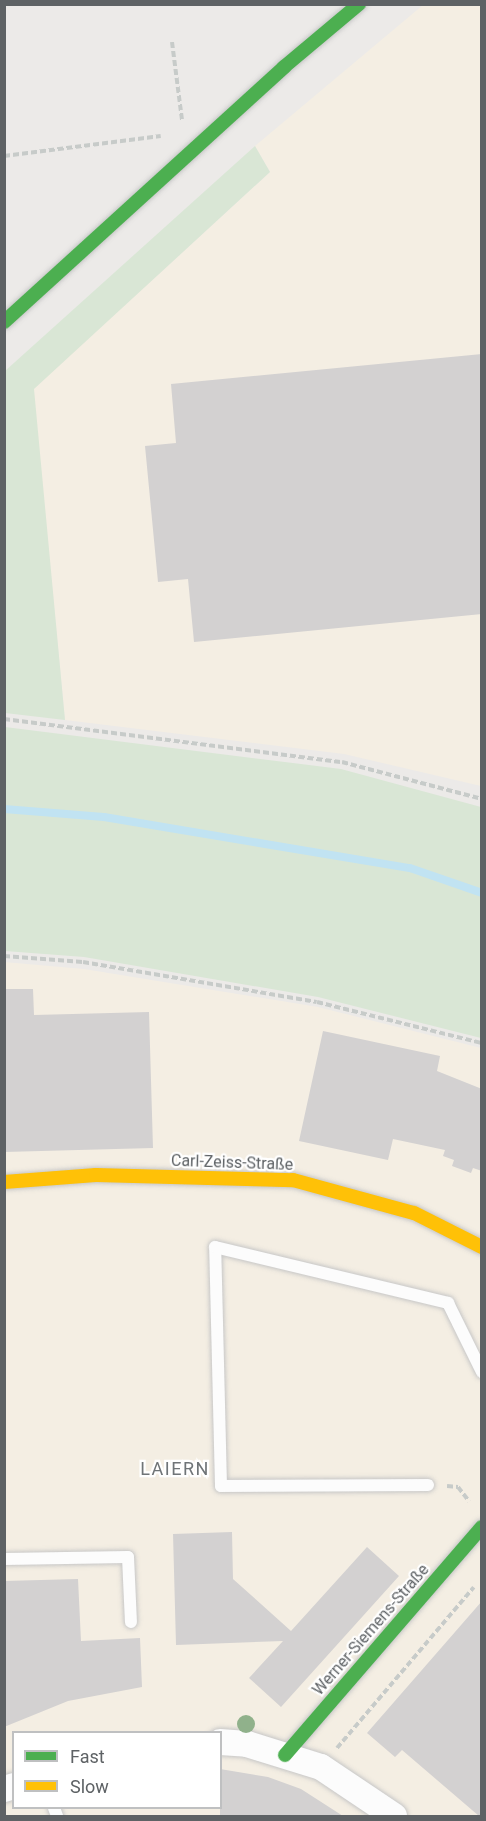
<!DOCTYPE html>
<meta charset="utf-8">
<style>
body{margin:0}
#map{position:relative;width:486px;height:1821px;overflow:hidden;background:#eceae8;font-family:Roboto,sans-serif}
div>[style]{position:absolute}
.commercial>*{inset:0;background:#f4eee3}
.green>*{inset:0;background:#d9e6d5}
.stream>*{height:8px;margin:-4px;padding:0 4px;transform-origin:4px;border-radius:4px;background:#c1e3f2}
.building>*{inset:0;background:#d3d1d1}
.path>*{height:4px;margin-top:-2px;transform-origin:0;background:repeating-linear-gradient(90deg,#c7cbc9 0 6px,transparent 0 9px)}
.roads{filter:drop-shadow(0 0 2px #c7c7c7) drop-shadow(0 0 2px #c7c7c7)}
.lane>*{height:12px;margin:-6px;padding:0 6px;transform-origin:6px;border-radius:6px;background:#fcfcfc}
.street>*{height:26px;margin:-13px;padding:0 13px;transform-origin:13px;border-radius:13px;background:#fcfcfc}
.fast>*{height:14px;margin:-7px;padding:0 7px;transform-origin:7px;border-radius:7px;background:#4caf50}
.slow>*{height:14px;margin:-7px;padding:0 7px;transform-origin:7px;border-radius:7px;background:#ffc107}
.trees>*{width:18px;height:18px;margin:-9px;border-radius:50%;background:#90b18b}
span{translate:-50% -50%;white-space:nowrap;text-align:center;line-height:1.15;-webkit-text-stroke:4.5px #fff;paint-order:stroke}
.street-label{font-size:16px;color:#5e6265}
.neighbourhood-label{font-size:18px;color:#6f7477;letter-spacing:1.5px}
.frame{position:absolute;inset:0;border:6px solid #5e6265;pointer-events:none}
.legend{position:absolute;left:12px;top:1731px;width:210px;height:78px;box-sizing:border-box;background:#fff;border:2px solid #bfc0c1;margin:0;padding:8px 10px;list-style:none;font-size:18px;color:#5e6265}
.legend li{display:flex;align-items:center;gap:12px;height:30px}
.legend b{width:30px;border:2px solid #bfc0c1}
</style>
<div id="map">
<div class="commercial">
<div style="clip-path:polygon(423px 5px,481px 5px,481px 786px,344px 754px,65px 720px,33px 389px,270px 172px,255px 146px)"></div>
<div style="clip-path:polygon(evenodd,4px 962px,84px 969px,318px 1007px,481px 1048px,481px 1816px,5px 1816px,4px 962px,14px 1732px,220px 1732px,220px 1808px,14px 1808px,14px 1732px)"></div>
</div>
<div class="green">
<div style="clip-path:polygon(255px 146px,270px 172px,34px 389px,65px 720px,5px 713px,5px 371px)"></div>
<div style="clip-path:polygon(5px 727px,341px 769px,481px 807px,481px 1038px,318px 997px,84px 957px,5px 951px)"></div>
</div>
<div class="stream">
<div style="left:4px;top:809px;width:100px;rotate:4.6deg"></div>
<div style="left:104px;top:817px;width:310px;rotate:9.5deg"></div>
<div style="left:410px;top:868px;width:76px;rotate:19.1deg"></div>
</div>
<div class="building">
<div style="clip-path:polygon(482px 354px,482px 614px,194px 642px,188px 579px,158px 582px,145px 446px,176px 443px,171px 384px)"></div>
<div style="clip-path:polygon(4px 989px,33px 989px,34px 1015px,149px 1012px,153px 1148px,4px 1152px)"></div>
<div style="clip-path:polygon(323px 1031px,440px 1056px,437px 1071px,482px 1089px,482px 1171px,473px 1168px,471px 1173px,452px 1166px,454px 1160px,443px 1156px,445px 1150px,393px 1139px,388px 1160px,299px 1141px)"></div>
<div style="clip-path:polygon(232px 1532px,233px 1579px,291px 1631px,367px 1547px,399px 1576px,281px 1707px,249px 1678px,283px 1641px,176px 1645px,173px 1534px)"></div>
<div style="clip-path:polygon(78px 1579px,81px 1641px,140px 1638px,142px 1687px,68px 1701px,4px 1727px,4px 1581px)"></div>
<div style="clip-path:polygon(482px 1601px,482px 1816px,479px 1816px,402px 1750px,395px 1757px,367px 1733px)"></div>
<div style="clip-path:polygon(220px 1769px,268px 1777px,301px 1789px,343px 1816px,220px 1816px)"></div>
</div>
<div class="path">
<div style="left:172px;top:42px;width:79px;rotate:82.7deg"></div>
<div style="left:4px;top:156px;width:158px;rotate:-7.3deg"></div>
<div style="left:4px;top:719px;width:341px;rotate:7.3deg"></div>
<div style="left:342px;top:762px;width:145px;rotate:14.8deg"></div>
<div style="left:4px;top:956px;width:79px;rotate:4.3deg"></div>
<div style="left:83px;top:962px;width:237px;rotate:9.7deg"></div>
<div style="left:317px;top:1002px;width:170px;rotate:14deg"></div>
<div style="left:447px;top:1486px;width:11px;rotate:5deg"></div>
<div style="left:458px;top:1487px;width:18px;rotate:52deg"></div>
<div style="left:337px;top:1748px;width:211px;rotate:-49.6deg"></div>
</div>
<div class="roads">
<div class="lane">
<div style="left:428px;top:1485px;width:207px;rotate:179.7deg"></div>
<div style="left:221px;top:1486px;width:239px;rotate:-91.4deg"></div>
<div style="left:215px;top:1247px;width:240px;rotate:13.5deg"></div>
<div style="left:448px;top:1303px;width:77px;rotate:63.8deg"></div>
<div style="left:4px;top:1559px;width:124px;rotate:-0.9deg"></div>
<div style="left:128px;top:1557px;width:65px;rotate:87.4deg"></div>
<div style="left:54px;top:1808px;width:9px;rotate:69deg"></div>
</div>
<div class="street">
<div style="left:220px;top:1742px;width:27px;rotate:4deg"></div>
<div style="left:247px;top:1744px;width:77px;rotate:17.3deg"></div>
<div style="left:321px;top:1767px;width:88px;rotate:33.9deg"></div>
<div style="left:4px;top:1789px;width:10px;rotate:-17deg"></div>
</div>
<div class="fast">
<div style="left:4px;top:322px;width:379px;rotate:-42.3deg"></div>
<div style="left:284px;top:67px;width:98px;rotate:-40deg"></div>
<div style="left:285px;top:1755px;width:301px;rotate:-49.2deg"></div>
</div>
<div class="slow">
<div style="left:4px;top:1182px;width:92px;rotate:-4.4deg"></div>
<div style="left:96px;top:1175px;width:197px;rotate:1.5deg"></div>
<div style="left:293px;top:1180px;width:125px;rotate:15.3deg"></div>
<div style="left:414px;top:1213px;width:76px;rotate:26.6deg"></div>
</div>
</div>
<div class="trees">
<div style="left:246px;top:1724px"></div>
</div>
<div class="street-label">
<span style="left:232px;top:1163px;rotate:2deg">Carl-Zeiss-Straße</span>
<span style="left:371px;top:1630px;rotate:-49deg">Werner-Siemens-Straße</span>
</div>
<div class="neighbourhood-label">
<span style="left:175px;top:1469px">LAIERN</span>
</div>
<div class="frame"></div>
<ul class="legend">
<li><b style="height:8px;background:#4caf50"></b>Fast</li>
<li><b style="height:8px;background:#ffc107"></b>Slow</li>
</ul>
</div>
